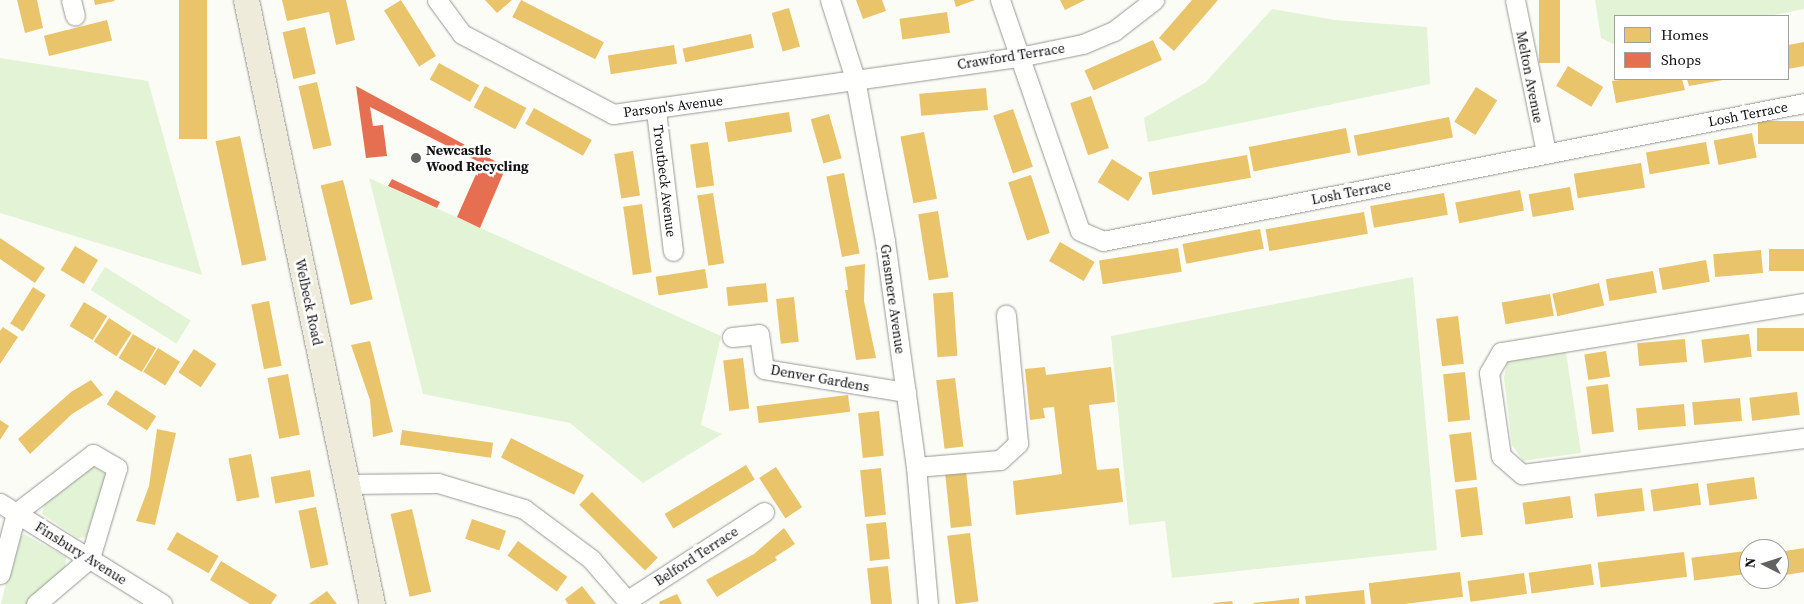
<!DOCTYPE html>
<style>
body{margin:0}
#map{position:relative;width:1804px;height:604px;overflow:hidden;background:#fcfcf7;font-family:"Source Serif 4",serif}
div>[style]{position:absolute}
.green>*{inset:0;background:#e3f3d6;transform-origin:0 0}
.homes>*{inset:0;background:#e9c46a;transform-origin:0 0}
.shops>*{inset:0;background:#e76f51}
.roads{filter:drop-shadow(0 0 1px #979795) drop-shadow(0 0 1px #979795)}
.minor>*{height:19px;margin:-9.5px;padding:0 9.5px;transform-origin:9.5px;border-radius:9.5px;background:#fffffe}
.major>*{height:25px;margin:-12.5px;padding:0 12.5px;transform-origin:12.5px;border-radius:12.5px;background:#eeebda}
.dots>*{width:14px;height:14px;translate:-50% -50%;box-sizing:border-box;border:2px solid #fff;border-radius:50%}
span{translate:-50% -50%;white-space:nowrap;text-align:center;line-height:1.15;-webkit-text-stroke:5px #fff;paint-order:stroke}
.street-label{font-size:14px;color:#111}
.poi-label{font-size:14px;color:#111;font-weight:700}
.left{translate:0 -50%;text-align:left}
.legend{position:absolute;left:1614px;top:15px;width:175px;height:65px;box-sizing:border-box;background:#fff;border:1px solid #a0a0a0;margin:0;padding:6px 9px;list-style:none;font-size:15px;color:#111}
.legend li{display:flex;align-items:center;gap:10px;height:25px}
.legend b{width:25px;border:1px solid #a0a0a0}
.north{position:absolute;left:1739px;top:539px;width:50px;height:50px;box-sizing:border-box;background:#fff;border:1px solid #a0a0a0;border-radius:50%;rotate:275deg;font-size:14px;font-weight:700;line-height:20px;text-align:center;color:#111}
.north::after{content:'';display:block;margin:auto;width:18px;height:22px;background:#636362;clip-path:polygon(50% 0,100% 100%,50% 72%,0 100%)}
</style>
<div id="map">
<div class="green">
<div style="clip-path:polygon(1595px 0,1804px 0,1804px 9px,1769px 16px,1615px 16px,1615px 45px,1601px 38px)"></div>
<div style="clip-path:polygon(1272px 9px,1335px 20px,1427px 27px,1430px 84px,1148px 142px,1144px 118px,1206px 82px)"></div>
<div style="clip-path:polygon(0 58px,148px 81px,202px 275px,0 213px)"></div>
<div style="clip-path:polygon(369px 178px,721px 336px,701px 425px,722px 434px,643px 483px,570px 423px,423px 394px)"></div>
<div style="left:105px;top:267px;width:101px;height:27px;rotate:32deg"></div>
<div style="clip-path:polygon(1413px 277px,1437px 550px,1172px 578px,1165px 521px,1129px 525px,1111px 336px)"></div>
<div style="clip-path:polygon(1566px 352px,1581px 453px,1523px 461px,1512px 445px,1504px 378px,1507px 361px)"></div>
<div style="clip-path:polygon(92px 465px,108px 476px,86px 537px,78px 538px,42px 514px,45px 501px)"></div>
<div style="clip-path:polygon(24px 534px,66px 557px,65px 570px,28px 604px,1px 604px,16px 540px)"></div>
</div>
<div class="homes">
<div style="clip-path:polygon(17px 0,37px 0,43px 28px,25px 33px)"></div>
<div style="clip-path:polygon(94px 0,114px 0,115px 1px,95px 5px)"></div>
<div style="left:179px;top:0;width:28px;height:139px"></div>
<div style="clip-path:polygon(282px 0,346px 0,355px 40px,336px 45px,329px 12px,287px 21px)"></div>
<div style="left:401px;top:0;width:66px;height:20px;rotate:58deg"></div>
<div style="clip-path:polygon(485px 0,512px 0,497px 13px)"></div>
<div style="left:521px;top:0;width:93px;height:19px;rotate:27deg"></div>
<div style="clip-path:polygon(856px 0,882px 0,886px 11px,863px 19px)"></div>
<div style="clip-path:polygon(954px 0,975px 0,956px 7px)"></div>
<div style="clip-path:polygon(1060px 0,1085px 0,1065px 10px)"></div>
<div style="clip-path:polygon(1192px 0,1218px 0,1174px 51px,1159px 38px)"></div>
<div style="left:1539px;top:0;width:21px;height:63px"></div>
<div style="left:789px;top:8px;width:40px;height:18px;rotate:74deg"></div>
<div style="left:947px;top:12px;width:21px;height:48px;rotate:82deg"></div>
<div style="left:107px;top:20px;width:21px;height:65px;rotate:76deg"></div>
<div style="left:305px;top:27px;width:48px;height:23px;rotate:77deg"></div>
<div style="left:751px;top:34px;width:14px;height:70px;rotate:78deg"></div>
<div style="left:1153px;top:40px;width:22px;height:75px;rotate:66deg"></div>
<div style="clip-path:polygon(1804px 42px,1804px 66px,1788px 69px,1788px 45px)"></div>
<div style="left:674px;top:45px;width:19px;height:67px;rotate:81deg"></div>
<div style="left:439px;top:63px;width:46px;height:19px;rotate:29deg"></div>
<div style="left:1568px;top:66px;width:41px;height:23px;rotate:31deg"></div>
<div style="clip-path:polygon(1626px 79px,1682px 79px,1685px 90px,1616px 103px,1612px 81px)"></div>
<div style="clip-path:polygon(1687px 79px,1723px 79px,1723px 80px,1689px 86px)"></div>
<div style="left:317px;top:82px;width:65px;height:19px;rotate:77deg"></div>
<div style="left:485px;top:86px;width:47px;height:24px;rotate:28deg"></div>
<div style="left:1476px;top:87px;width:25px;height:41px;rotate:32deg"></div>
<div style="left:986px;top:88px;width:22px;height:67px;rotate:85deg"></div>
<div style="left:1091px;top:96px;width:55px;height:22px;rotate:71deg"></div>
<div style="left:534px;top:108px;width:66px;height:18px;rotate:29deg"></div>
<div style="left:1013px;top:109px;width:61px;height:21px;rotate:71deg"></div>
<div style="left:789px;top:112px;width:20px;height:65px;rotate:81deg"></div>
<div style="left:829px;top:114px;width:46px;height:19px;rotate:74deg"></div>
<div style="left:1449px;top:117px;width:21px;height:97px;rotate:79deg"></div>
<div style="left:1804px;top:121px;width:23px;height:46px;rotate:90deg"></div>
<div style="left:1346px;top:128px;width:25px;height:99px;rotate:79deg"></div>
<div style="left:924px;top:132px;width:68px;height:24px;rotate:79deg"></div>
<div style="left:1752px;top:133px;width:25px;height:39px;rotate:79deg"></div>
<div style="left:240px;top:136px;width:127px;height:25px;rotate:78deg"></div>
<div style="left:708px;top:142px;width:44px;height:18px;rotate:82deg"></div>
<div style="left:1706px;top:142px;width:22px;height:61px;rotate:80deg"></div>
<div style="left:633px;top:151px;width:45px;height:19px;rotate:81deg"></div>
<div style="left:1247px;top:155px;width:23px;height:100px;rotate:80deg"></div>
<div style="left:1112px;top:159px;width:36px;height:27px;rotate:32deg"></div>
<div style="left:1641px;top:163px;width:25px;height:68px;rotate:81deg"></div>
<div style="left:844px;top:173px;width:82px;height:18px;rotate:79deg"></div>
<div style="left:1031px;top:175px;width:61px;height:24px;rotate:72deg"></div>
<div style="left:343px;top:180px;width:123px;height:23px;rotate:76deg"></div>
<div style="left:1570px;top:187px;width:23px;height:42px;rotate:80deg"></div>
<div style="left:1520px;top:190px;width:21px;height:66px;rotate:79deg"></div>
<div style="left:713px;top:193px;width:71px;height:16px;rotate:81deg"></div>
<div style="left:1444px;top:193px;width:22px;height:75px;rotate:80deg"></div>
<div style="left:642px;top:204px;width:69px;height:19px;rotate:82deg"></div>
<div style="left:938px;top:211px;width:67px;height:20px;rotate:81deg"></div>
<div style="left:1364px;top:212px;width:22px;height:100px;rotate:80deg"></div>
<div style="left:1260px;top:229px;width:20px;height:79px;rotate:79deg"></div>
<div style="clip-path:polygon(0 238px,45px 268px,35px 283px,0 259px)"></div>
<div style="left:1060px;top:242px;width:40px;height:22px;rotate:30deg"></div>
<div style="left:75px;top:246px;width:27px;height:28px;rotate:31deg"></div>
<div style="left:1178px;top:248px;width:24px;height:80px;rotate:81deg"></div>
<div style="left:1804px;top:249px;width:22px;height:35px;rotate:90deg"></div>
<div style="left:1761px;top:250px;width:23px;height:48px;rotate:85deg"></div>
<div style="left:1706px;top:260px;width:22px;height:48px;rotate:80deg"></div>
<div style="clip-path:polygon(865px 264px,864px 301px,876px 358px,856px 360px,845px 290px,848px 290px,845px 267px)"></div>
<div style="left:705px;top:269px;width:19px;height:50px;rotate:81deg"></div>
<div style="left:1653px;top:271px;width:22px;height:48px;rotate:80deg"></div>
<div style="left:766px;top:283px;width:19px;height:40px;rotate:84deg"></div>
<div style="left:1599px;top:283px;width:23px;height:48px;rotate:77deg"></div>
<div style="left:33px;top:287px;width:15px;height:43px;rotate:32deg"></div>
<div style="left:953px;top:292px;width:64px;height:20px;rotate:86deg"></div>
<div style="left:1550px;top:294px;width:22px;height:49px;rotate:80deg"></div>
<div style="left:794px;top:297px;width:45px;height:18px;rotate:84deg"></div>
<div style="left:269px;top:301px;width:66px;height:18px;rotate:79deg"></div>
<div style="left:84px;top:302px;width:27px;height:28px;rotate:31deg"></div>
<div style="left:1458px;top:316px;width:48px;height:22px;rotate:83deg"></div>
<div style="left:109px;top:318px;width:27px;height:28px;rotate:33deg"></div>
<div style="clip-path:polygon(3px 327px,18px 337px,0 364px,0 331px)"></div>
<div style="left:1804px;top:328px;width:23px;height:47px;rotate:90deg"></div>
<div style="left:133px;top:334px;width:27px;height:28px;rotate:31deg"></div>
<div style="left:1749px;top:334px;width:23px;height:48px;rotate:83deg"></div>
<div style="left:1685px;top:339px;width:23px;height:48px;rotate:85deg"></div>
<div style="clip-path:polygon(370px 341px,393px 432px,373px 437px,370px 400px,351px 345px)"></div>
<div style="left:158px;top:348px;width:26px;height:28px;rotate:32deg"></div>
<div style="left:194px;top:349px;width:27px;height:28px;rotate:34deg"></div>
<div style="left:1606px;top:351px;width:26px;height:22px;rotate:81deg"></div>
<div style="left:743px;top:358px;width:51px;height:20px;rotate:83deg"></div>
<div style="clip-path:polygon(1045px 367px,1046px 375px,1111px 367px,1115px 402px,1089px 405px,1097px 470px,1119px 468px,1123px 502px,1016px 515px,1013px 481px,1062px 474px,1054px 407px,1043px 408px,1045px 418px,1030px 420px,1025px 369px)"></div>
<div style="left:1465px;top:372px;width:48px;height:22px;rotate:84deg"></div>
<div style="left:288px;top:374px;width:62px;height:21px;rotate:79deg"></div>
<div style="left:955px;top:378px;width:69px;height:19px;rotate:83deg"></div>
<div style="clip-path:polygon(91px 380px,103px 395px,72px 414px,30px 454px,18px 439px,71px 392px)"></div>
<div style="left:1608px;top:384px;width:48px;height:22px;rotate:83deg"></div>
<div style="left:116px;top:390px;width:48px;height:17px;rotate:33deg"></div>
<div style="left:1797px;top:392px;width:23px;height:48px;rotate:83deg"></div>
<div style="left:848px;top:395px;width:17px;height:92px;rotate:83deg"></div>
<div style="left:1740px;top:398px;width:23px;height:48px;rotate:85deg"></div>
<div style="left:1684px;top:404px;width:22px;height:48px;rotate:85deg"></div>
<div style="left:879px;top:411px;width:45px;height:21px;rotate:84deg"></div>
<div style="clip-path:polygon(0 420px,9px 426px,0 440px)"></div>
<div style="clip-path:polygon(157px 429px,176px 433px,155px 525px,136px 521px,149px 486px)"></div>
<div style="left:402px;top:430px;width:92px;height:15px;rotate:8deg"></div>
<div style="left:1471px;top:432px;width:48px;height:22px;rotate:83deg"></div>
<div style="left:511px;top:438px;width:82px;height:22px;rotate:27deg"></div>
<div style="left:251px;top:454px;width:44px;height:23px;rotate:79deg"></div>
<div style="left:746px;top:465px;width:17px;height:95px;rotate:59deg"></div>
<div style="left:776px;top:467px;width:48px;height:20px;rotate:57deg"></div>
<div style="left:881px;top:468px;width:47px;height:21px;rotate:84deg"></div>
<div style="left:310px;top:470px;width:27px;height:40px;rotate:80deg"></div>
<div style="left:966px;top:471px;width:55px;height:21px;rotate:84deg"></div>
<div style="left:1754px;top:477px;width:22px;height:48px;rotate:82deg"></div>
<div style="left:1698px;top:483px;width:22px;height:48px;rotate:82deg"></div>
<div style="left:1477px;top:487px;width:48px;height:22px;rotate:83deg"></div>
<div style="left:1642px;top:488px;width:23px;height:48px;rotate:83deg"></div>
<div style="left:592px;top:492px;width:93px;height:18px;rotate:45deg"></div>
<div style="left:1570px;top:496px;width:22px;height:48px;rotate:82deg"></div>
<div style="left:316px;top:507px;width:59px;height:18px;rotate:78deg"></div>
<div style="left:412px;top:509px;width:85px;height:22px;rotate:77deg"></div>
<div style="left:472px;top:519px;width:36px;height:21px;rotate:19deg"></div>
<div style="left:886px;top:522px;width:37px;height:20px;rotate:84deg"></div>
<div style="clip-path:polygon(784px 528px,795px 544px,775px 557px,777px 560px,717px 597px,706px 580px,754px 554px)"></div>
<div style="left:177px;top:532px;width:48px;height:20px;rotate:30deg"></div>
<div style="left:970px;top:533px;width:69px;height:23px;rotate:83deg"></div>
<div style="left:518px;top:541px;width:61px;height:18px;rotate:36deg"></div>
<div style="clip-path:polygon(1804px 548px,1804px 572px,1779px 576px,1779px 552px)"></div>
<div style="left:1746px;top:551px;width:23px;height:55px;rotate:83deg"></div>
<div style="left:1684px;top:552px;width:25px;height:87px;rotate:83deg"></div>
<div style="clip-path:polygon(221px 561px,277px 595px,271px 604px,250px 604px,210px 580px)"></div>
<div style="left:1591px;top:564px;width:21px;height:63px;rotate:82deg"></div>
<div style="left:888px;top:566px;width:38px;height:21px;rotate:84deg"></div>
<div style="left:1460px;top:572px;width:25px;height:92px;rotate:83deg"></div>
<div style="left:1524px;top:573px;width:21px;height:57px;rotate:82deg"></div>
<div style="clip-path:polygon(582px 586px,596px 604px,568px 604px,565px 599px)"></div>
<div style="clip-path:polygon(1364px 590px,1365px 604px,1306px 604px,1305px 596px)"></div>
<div style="clip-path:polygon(327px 591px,337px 604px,309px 604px)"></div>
<div style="clip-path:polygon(677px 594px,682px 604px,660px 604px,659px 602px)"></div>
<div style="clip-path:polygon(1299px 598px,1299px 604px,1254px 604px,1253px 603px)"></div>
<div style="clip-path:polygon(1232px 601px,1233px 604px,1214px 604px,1213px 603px)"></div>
</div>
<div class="shops">
<div style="clip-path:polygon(356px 86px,506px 167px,480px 228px,457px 217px,481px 163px,370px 107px,373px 126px,383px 125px,387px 156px,366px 158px)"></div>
<div style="clip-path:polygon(392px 179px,440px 202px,437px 208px,388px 186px)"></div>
</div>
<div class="roads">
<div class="minor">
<div style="left:71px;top:0;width:16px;rotate:76deg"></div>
<div style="left:437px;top:0;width:42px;rotate:53.7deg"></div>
<div style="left:462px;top:34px;width:171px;rotate:27.9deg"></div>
<div style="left:613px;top:114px;width:410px;rotate:-8deg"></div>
<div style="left:1019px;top:57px;width:65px;rotate:-11.5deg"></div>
<div style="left:1083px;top:44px;width:34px;rotate:-23deg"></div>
<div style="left:1114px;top:31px;width:51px;rotate:-37.8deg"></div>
<div style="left:830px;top:0;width:83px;rotate:72.4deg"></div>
<div style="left:855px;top:79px;width:165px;rotate:79.5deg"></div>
<div style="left:885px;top:241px;width:228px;rotate:82.2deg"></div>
<div style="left:916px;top:467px;width:138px;rotate:85deg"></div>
<div style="left:1000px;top:0;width:244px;rotate:70.9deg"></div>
<div style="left:1080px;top:231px;width:25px;rotate:23deg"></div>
<div style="left:1103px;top:241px;width:714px;rotate:-11.14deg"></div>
<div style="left:1515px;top:0;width:156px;rotate:78.5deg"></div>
<div style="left:656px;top:111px;width:141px;rotate:83.1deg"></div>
<div style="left:1804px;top:303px;width:307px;rotate:170.8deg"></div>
<div style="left:1501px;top:352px;width:24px;rotate:120deg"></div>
<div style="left:1489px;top:373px;width:84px;rotate:81.8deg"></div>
<div style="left:1501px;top:456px;width:28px;rotate:41deg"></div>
<div style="left:1522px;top:474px;width:284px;rotate:-7.3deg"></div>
<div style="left:732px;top:337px;width:27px;rotate:-6deg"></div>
<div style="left:759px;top:334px;width:35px;rotate:82deg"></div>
<div style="left:764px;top:369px;width:144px;rotate:9.2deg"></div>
<div style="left:916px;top:467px;width:84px;rotate:-4.8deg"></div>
<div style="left:1000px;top:460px;width:25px;rotate:-43deg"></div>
<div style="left:1018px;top:443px;width:129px;rotate:-95.4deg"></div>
<div style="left:347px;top:484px;width:91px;rotate:-0.6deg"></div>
<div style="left:438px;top:483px;width:90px;rotate:16.8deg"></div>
<div style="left:524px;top:509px;width:84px;rotate:36.7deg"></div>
<div style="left:591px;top:559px;width:60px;rotate:49.1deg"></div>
<div style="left:0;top:503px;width:191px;rotate:31.9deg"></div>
<div style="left:0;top:574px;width:63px;rotate:-75.3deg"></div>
<div style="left:16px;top:513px;width:97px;rotate:-37.5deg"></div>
<div style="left:93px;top:454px;width:28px;rotate:30deg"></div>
<div style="left:117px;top:468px;width:94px;rotate:106.7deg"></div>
<div style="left:90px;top:558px;width:71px;rotate:139.6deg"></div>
<div style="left:628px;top:600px;width:162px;rotate:-32.9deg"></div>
</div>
<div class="major">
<div style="left:246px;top:0;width:617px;rotate:78.22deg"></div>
</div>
</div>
<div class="dots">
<div style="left:416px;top:158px;background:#636362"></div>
</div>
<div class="street-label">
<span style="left:1011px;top:56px;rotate:-9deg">Crawford Terrace</span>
<span style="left:1530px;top:77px;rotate:79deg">Melton Avenue</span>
<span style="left:673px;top:106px;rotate:-7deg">Parson's Avenue</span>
<span style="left:1748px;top:114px;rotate:-11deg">Losh Terrace</span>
<span style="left:665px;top:181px;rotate:83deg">Troutbeck Avenue</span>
<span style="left:1351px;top:192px;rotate:-11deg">Losh Terrace</span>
<span style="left:893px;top:299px;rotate:82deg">Grasmere Avenue</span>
<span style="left:309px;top:302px;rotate:78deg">Welbeck Road</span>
<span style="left:820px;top:378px;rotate:10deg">Denver Gardens</span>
<span style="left:81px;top:553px;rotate:32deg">Finsbury Avenue</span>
<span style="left:696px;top:556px;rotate:-33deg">Belford Terrace</span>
</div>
<div class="poi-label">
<span class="left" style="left:426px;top:158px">Newcastle<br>Wood Recycling</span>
</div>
<ul class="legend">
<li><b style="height:14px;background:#e9c46a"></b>Homes</li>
<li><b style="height:14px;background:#e76f51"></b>Shops</li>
</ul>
<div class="north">N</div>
</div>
